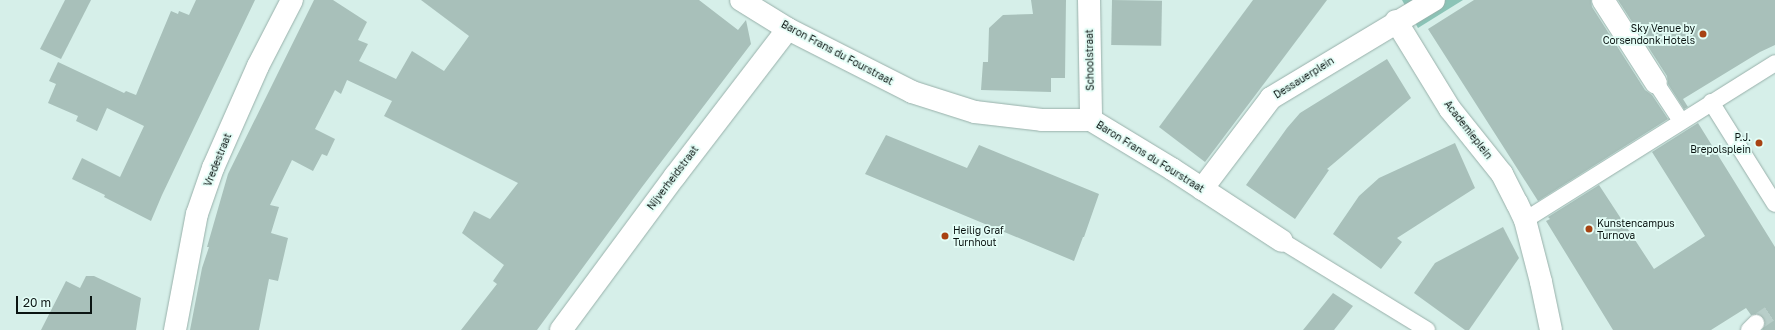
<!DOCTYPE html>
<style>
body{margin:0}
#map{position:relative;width:1775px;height:330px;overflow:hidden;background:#d6efe9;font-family:"Golos Text",sans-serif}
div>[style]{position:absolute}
.green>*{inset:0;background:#8bc4b7}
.building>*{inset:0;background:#a8c0ba;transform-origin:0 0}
.pedestrian-tunnel>*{height:16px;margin-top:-8px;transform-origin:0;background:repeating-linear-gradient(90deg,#b8cec9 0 16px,transparent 0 24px)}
.roads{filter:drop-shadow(0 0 1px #98b0aa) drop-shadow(0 0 1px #98b0aa)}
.pedestrian>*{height:16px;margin:-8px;padding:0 8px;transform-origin:8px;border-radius:8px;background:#fff}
.minor>*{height:22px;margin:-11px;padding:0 11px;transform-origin:11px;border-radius:11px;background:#fff}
.dots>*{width:11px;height:11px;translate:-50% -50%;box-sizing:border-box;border:2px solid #e3fdf6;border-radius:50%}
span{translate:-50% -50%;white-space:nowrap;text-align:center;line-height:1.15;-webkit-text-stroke:3.5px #e3fdf6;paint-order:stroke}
.poi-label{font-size:10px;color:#0b1412}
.right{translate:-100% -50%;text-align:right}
.left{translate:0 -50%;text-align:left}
.street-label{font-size:10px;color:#0b1412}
.scale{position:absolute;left:16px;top:296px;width:76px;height:18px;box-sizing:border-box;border:2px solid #0b1412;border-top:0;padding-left:5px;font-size:12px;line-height:14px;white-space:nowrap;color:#0b1412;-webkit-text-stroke:3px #e3fdf6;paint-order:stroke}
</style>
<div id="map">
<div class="green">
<div style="clip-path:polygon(1402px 0,1463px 0,1418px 28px)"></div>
</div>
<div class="building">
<div style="clip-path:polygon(65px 0,91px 0,61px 59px,40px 49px)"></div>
<div style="clip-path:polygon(196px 0,255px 0,162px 195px,151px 221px,104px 197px,105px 195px,72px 179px,82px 158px,120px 177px,144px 126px,107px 108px,97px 131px,76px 121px,78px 116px,48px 103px,56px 84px,49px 81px,58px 62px,124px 93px,126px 91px,136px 95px,171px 11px,178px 14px,179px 11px,189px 15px)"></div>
<div style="clip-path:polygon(314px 0,333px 0,367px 22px,358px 40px,368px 44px,359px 61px,396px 79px,412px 51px,444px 71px,469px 36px,421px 0,699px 0,738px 30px,746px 20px,751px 44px,642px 187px,537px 330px,461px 330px,497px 284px,493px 281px,504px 265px,462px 233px,474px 211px,490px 219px,518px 183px,384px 116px,392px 101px,347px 80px,341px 94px,335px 90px,315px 129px,335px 139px,327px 156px,322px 154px,313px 171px,292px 160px,270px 205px,279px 207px,271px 233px,288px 238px,278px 281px,269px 279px,259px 330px,190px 330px,202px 268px,209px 247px,207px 247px,228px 174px)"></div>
<div style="clip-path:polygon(1031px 0,1066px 0,1065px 78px,1051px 78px,1051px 92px,981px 90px,983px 62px,988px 62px,989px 28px,1003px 15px,1033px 14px)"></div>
<div style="left:1112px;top:0;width:50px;height:45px;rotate:1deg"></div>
<div style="clip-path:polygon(1253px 0,1327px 0,1205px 162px,1159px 127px)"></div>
<div style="clip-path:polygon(1474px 0,1591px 0,1592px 7px,1645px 90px,1652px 95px,1668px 119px,1538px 201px,1428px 29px)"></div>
<div style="clip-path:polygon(1618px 0,1775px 0,1775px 45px,1760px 52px,1683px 99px,1688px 107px,1684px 109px,1668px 84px,1667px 76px)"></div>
<div style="clip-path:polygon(1387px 59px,1411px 98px,1327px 169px,1329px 170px,1295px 219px,1246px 185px,1287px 128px,1300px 113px)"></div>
<div style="clip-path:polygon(1698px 123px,1775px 247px,1775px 330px,1762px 330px,1765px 325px,1763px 317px,1758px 314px,1751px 315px,1746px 308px,1711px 330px,1613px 330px,1546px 221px,1550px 219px,1548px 217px,1599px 185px,1654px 269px,1705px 236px,1652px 152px)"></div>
<div style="clip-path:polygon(886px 135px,967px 168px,979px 145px,1099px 194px,1084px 237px,1083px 237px,1074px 261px,865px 174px)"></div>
<div style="clip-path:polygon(1455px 143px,1475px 188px,1397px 238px,1402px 242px,1381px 269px,1333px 234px,1359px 196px,1379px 178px)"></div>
<div style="clip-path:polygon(1503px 227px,1519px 258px,1469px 330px,1465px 330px,1414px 293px,1435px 263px)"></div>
<div style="clip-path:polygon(86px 276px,94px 276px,141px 298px,136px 330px,41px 330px,66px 281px,80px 288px)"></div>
<div style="clip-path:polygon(1333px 293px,1353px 306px,1334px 330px,1303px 330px)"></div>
</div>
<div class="pedestrian-tunnel">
<div style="left:1756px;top:323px;width:23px;rotate:-34deg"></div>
</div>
<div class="roads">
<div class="pedestrian">
<div style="left:1656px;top:83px;width:45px;rotate:56.7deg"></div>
<div style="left:1711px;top:102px;width:120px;rotate:57.9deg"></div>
<div style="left:1525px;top:220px;width:295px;rotate:-32.1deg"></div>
<div style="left:1282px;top:241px;width:170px;rotate:31.5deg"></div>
<div style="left:1749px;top:330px;width:10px;rotate:-45deg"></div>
</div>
<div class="minor">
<div style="left:741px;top:0;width:55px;rotate:31.7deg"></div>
<div style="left:788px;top:29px;width:139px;rotate:26.9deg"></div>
<div style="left:912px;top:92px;width:66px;rotate:17.6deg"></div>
<div style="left:975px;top:112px;width:67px;rotate:6.8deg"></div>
<div style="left:1042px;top:120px;width:49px"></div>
<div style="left:1091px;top:120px;width:95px;rotate:31.2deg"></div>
<div style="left:1172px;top:169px;width:131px;rotate:33.2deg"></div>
<div style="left:1089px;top:0;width:120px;rotate:89deg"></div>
<div style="left:1603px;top:0;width:98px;rotate:57.4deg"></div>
<div style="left:1396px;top:21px;width:103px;rotate:58.5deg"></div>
<div style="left:1450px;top:109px;width:83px;rotate:51.3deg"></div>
<div style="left:1502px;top:174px;width:33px;rotate:63deg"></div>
<div style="left:1517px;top:203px;width:19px;rotate:65deg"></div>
<div style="left:1525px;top:220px;width:64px;rotate:75.5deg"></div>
<div style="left:1541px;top:282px;width:49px;rotate:78.2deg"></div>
<div style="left:1202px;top:189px;width:114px;rotate:-52.8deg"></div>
<div style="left:1271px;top:98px;width:190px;rotate:-31deg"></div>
<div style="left:175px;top:330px;width:118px;rotate:-79.3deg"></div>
<div style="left:197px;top:214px;width:49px;rotate:-70.8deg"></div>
<div style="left:213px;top:168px;width:111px;rotate:-66.2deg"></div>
<div style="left:258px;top:66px;width:74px;rotate:-62.7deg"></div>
<div style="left:561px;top:330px;width:192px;rotate:-53.5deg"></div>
<div style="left:675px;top:176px;width:185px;rotate:-52.5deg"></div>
</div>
</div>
<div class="dots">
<div style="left:1703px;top:34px;background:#a84313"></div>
<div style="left:1759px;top:143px;background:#a84313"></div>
<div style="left:1589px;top:229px;background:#a84313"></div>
<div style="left:945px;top:236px;background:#a84313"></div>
</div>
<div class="poi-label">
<span class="right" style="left:1695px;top:34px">Sky Venue by<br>Corsendonk Hotels</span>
<span class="right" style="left:1751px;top:143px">P.J.<br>Brepolsplein</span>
<span class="left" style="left:1597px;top:229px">Kunstencampus<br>Turnova</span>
<span class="left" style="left:953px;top:236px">Heilig Graf<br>Turnhout</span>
</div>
<div class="street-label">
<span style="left:837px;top:53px;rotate:28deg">Baron Frans du Fourstraat</span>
<span style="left:1090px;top:60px;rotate:-91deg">Schoolstraat</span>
<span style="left:1304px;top:78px;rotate:-32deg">Dessauerplein</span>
<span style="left:1468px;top:130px;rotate:52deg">Academieplein</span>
<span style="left:1150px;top:157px;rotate:32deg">Baron Frans du Fourstraat</span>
<span style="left:218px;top:160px;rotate:-68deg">Vredestraat</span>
<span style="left:673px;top:178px;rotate:-53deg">Nijverheidstraat</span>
</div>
<div class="scale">20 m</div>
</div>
